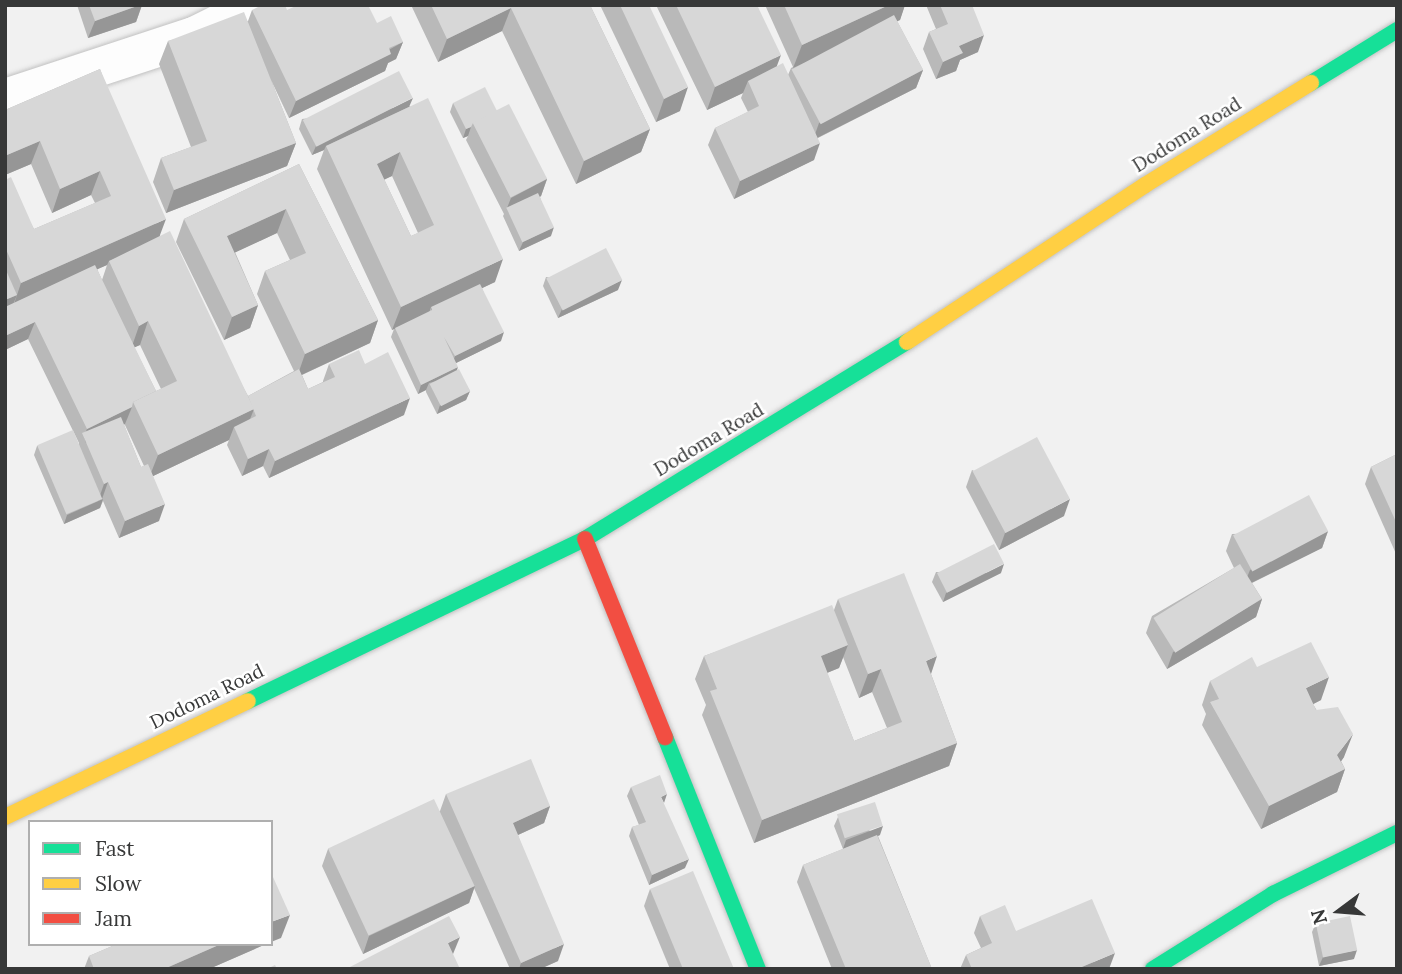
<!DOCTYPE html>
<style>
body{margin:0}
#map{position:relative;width:1402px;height:974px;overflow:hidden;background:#f1f1f1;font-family:Lora,serif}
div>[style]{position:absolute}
.roads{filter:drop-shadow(0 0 2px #c1c1c1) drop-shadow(0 0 2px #c1c1c1)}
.street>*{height:38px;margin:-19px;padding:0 19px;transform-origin:19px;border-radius:19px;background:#fdfdfd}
.fast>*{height:16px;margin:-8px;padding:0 8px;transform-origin:8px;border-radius:8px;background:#16e098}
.slow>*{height:16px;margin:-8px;padding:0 8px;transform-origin:8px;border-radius:8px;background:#ffcf43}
.jam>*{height:16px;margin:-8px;padding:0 8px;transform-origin:8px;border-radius:8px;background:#f24e42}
.wall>*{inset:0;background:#b9b9b9}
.shaded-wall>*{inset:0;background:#969696}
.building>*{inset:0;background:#d7d7d7;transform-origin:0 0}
span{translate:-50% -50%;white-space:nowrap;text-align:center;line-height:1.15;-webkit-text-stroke:5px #fff;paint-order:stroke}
.street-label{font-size:19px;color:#373838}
.frame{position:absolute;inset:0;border:7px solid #373838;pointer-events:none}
.legend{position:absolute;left:28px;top:820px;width:245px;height:126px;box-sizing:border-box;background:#fff;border:2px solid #afafaf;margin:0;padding:9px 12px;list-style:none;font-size:21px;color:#373838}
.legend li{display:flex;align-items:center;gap:14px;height:35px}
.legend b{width:35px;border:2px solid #afafaf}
.north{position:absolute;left:1304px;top:876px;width:70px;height:70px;-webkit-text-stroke:5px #fff;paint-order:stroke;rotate:254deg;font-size:19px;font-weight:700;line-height:28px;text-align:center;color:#373838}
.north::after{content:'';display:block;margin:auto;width:24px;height:32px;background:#373838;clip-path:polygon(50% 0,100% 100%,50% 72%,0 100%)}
</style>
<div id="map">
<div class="roads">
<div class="street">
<div style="left:5px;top:98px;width:199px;rotate:-18.2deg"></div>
<div style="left:194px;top:36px;width:70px;rotate:-26.2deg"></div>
</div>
<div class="fast">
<div style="left:1311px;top:83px;width:101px;rotate:-31.6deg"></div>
<div style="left:248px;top:701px;width:374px;rotate:-25.7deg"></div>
<div style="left:585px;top:539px;width:377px;rotate:-31.5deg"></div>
<div style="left:665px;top:737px;width:250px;rotate:68.2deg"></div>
<div style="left:1153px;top:969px;width:142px;rotate:-32deg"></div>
<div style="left:1273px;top:894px;width:138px;rotate:-26.2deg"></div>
</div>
<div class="slow">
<div style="left:907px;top:342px;width:285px;rotate:-33.4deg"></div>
<div style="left:1145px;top:185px;width:195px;rotate:-31.6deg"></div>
<div style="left:5px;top:817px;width:269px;rotate:-25.5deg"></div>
</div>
<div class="jam">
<div style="left:585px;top:539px;width:214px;rotate:68deg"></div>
</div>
</div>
<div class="wall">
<div style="clip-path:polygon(77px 5px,142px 5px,136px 22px,88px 38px)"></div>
<div style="clip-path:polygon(411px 5px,590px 5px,650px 129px,641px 152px,576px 184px,502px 31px,438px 62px)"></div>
<div style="clip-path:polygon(600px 5px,649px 5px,680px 111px,656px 122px)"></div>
<div style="clip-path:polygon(656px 5px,757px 5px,777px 66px,788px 75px,791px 68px,793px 67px,765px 5px,905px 5px,900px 20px,897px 21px,923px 70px,916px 88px,818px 138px,814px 160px,734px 199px,708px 145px,715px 128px,748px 112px,741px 98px,743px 93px,707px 110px)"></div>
<div style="clip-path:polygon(926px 5px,972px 5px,978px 52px,960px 60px,956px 71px,936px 79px,923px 49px,929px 32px,936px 29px)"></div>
<div style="clip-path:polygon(252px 10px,287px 10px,377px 23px,403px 42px,396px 59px,388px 63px,385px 71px,289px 118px,271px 80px,296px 143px,287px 166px,166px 213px,153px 182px,161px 158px,191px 147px,159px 64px,168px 41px,248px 21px)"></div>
<div style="clip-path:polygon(evenodd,100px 69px,160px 236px,248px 396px,294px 371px,257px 294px,265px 271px,290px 260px,277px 233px,235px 252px,258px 305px,250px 328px,224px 340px,176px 242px,184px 219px,299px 164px,378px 320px,370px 343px,302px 375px,308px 389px,323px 382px,323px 381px,329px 364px,365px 364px,404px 415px,269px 478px,263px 466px,242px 476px,227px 445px,229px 440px,153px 476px,159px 521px,119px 538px,103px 501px,100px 508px,64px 524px,34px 455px,37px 446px,79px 444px,79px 443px,28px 339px,5px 350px,5px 180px,34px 229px,95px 203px,91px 195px,52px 213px,31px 164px,5px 175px,5px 110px,100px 69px,107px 265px,102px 280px,97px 269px,107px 265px,100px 69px,140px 345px,161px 389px,156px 391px,134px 347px,140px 345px,100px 69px,125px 424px,125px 425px,144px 466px,141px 467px,124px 425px,125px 424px)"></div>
<div style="clip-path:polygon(453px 103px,497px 111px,547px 179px,541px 196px,540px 197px,551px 236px,519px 251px,503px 216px,504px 214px,466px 140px,468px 136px,463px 138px,450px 112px)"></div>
<div style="clip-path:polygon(evenodd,410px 106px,495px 282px,482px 288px,501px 341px,456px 363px,457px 370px,470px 391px,466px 400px,437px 414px,426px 392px,426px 390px,418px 394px,391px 337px,394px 329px,392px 330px,317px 169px,324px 150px,312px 155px,299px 129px,302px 119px,410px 106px,392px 176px,418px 233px,411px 236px,384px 179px,392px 176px)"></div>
<div style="clip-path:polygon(546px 277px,618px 290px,558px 318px,543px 286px)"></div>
<div style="clip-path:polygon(1397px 454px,1397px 556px,1365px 484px,1371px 467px)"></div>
<div style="clip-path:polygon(972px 470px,1064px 516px,999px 550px,966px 487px)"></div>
<div style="clip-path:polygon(1328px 531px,1322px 548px,1252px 583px,1262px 599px,1256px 617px,1167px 669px,1146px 633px,1152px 616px,1234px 568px,1226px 551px,1232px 534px)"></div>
<div style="clip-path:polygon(936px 572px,1001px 573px,943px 602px,932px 582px)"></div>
<div style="clip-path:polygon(evenodd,838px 599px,931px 674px,957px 743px,949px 766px,754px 843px,702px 715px,706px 705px,695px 679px,704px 656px,834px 610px,838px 599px,843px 657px,859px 698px,872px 692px,887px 728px,854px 741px,827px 673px,839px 668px,843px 657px)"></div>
<div style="clip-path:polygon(1257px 667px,1321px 700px,1313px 704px,1344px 757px,1341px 761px,1345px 769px,1337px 792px,1261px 829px,1202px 725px,1206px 714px,1202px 705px,1210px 681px)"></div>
<div style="clip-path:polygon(631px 787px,663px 803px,685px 868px,649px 885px,629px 836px,632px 827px,639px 825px,627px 796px)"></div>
<div style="clip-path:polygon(446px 794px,550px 806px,544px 823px,518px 835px,558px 961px,540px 969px,510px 969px,474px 888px,469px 903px,363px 954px,322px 866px,328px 849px,440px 811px)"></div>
<div style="clip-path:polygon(838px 817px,880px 835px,878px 836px,932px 969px,832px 969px,797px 882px,803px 865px,843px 849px,834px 826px)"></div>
<div style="clip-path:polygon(650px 889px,734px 969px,670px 969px,644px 906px)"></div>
<div style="clip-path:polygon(980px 916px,1016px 931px,1109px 969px,960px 969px,966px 955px,981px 948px,974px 933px)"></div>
<div style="clip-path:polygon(1316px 923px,1354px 959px,1319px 966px,1312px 932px)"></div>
<div style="clip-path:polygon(117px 944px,266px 944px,209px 969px,84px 969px,89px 956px)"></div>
</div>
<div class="shaded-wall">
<div style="clip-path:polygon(140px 5px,142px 5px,136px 22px,88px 38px,95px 21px)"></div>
<div style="clip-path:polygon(889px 5px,905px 5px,900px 20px,793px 68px,802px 45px)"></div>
<div style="clip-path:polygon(511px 8px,502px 31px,438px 62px,447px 39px)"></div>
<div style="clip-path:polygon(984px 35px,978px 52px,960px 60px,956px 71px,936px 79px,943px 62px,959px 46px)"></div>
<div style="clip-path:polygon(403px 42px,396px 59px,388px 63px,385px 71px,289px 118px,296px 101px)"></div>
<div style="clip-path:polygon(781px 55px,772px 79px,748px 81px,743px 93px,707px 110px,715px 87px)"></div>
<div style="clip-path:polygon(923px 70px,916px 88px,813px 140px,819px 123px)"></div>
<div style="clip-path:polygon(688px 87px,680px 111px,656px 122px,664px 99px)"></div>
<div style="clip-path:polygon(413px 98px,409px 107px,326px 146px,324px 150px,312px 155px,316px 146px)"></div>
<div style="clip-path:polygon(471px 127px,468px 136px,463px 138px,466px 129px)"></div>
<div style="clip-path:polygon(650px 129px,641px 152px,576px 184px,584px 161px)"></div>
<div style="clip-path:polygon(40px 141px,31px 164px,5px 175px,5px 159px,7px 155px)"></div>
<div style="clip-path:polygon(296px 143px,287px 166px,166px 213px,174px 190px)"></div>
<div style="clip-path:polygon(820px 143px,814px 160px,734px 199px,740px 181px)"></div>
<div style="clip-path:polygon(400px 152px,392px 176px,369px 187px,377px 164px)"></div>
<div style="clip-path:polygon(100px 171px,91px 195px,52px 213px,60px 189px)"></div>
<div style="clip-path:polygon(547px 179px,541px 196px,509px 213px,507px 208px,511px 198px)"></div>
<div style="clip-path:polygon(286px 209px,277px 233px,219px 260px,227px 236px)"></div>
<div style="clip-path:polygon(166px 219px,157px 243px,109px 261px,107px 265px,13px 307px,21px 283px)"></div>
<div style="clip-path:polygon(554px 227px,551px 236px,519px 251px,523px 242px)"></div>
<div style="clip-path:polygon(503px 259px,495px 282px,432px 312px,431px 307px,429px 313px,392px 330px,401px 307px)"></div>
<div style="clip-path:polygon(622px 280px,618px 290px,558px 318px,562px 309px)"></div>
<div style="clip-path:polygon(17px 295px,10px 312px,5px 314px,5px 300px)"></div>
<div style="clip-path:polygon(258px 305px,250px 328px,224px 340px,232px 317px)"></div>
<div style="clip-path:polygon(378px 320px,370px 343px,297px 377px,305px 354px)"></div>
<div style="clip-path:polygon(148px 321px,140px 345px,131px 349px,139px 326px)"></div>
<div style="clip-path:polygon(35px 322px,28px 339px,5px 350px,5px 336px)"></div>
<div style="clip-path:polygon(504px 332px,501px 341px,452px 365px,455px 356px)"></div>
<div style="clip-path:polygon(458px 367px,455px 376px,429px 383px,426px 390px,418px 394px,421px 385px)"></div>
<div style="clip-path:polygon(470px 391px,466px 400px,437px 414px,440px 405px)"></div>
<div style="clip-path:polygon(410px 398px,404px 415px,269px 478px,275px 461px)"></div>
<div style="clip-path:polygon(132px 407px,125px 424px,86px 443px,84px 436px,87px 429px)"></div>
<div style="clip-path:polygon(254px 409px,245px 432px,234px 427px,229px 440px,149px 478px,158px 455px)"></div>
<div style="clip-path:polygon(269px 449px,263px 466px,242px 476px,248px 459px)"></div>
<div style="clip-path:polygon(108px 482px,102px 499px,98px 501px,104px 484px)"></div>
<div style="clip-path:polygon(103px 499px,100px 508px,64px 524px,67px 515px)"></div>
<div style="clip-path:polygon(1070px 499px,1064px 516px,999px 550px,1005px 533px)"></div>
<div style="clip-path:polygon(165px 504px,159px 521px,119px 538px,125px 521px)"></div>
<div style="clip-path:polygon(1328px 531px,1322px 548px,1243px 587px,1250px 570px)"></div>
<div style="clip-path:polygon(1004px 564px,1001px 573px,943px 602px,946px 593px)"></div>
<div style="clip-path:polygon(1262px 599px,1256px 617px,1167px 669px,1173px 652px)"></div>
<div style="clip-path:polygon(848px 645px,839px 668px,812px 679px,821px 656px)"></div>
<div style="clip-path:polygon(937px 656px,929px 680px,926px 661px)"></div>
<div style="clip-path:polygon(881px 669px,872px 692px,859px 698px,868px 674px)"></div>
<div style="clip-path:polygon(1329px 677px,1321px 700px,1298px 712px,1306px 688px)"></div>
<div style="clip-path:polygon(1353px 734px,1344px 757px,1331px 776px,1345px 769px,1337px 792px,1261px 829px,1269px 806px,1337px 755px)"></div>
<div style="clip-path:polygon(957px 743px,949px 766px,754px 843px,762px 820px)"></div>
<div style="clip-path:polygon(667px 794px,664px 803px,661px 797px)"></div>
<div style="clip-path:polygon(550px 806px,544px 823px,507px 840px,513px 823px)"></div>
<div style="clip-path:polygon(883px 826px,880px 835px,843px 849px,846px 840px)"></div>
<div style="clip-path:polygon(689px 859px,685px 868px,649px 885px,652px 875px)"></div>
<div style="clip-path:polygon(475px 886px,469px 903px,363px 954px,369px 936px)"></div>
<div style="clip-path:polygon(290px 915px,281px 938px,271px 942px,271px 922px)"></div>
<div style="clip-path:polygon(460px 937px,453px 954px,441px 960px,448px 943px)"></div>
<div style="clip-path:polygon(221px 944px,266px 944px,209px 969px,164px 969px)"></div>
<div style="clip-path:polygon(564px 944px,558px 961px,540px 969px,519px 969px,521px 963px)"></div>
<div style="clip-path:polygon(1357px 950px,1354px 959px,1319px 966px,1323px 957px)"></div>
<div style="clip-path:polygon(1115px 953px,1109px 969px,1077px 969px)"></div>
</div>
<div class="building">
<div style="clip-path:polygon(89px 5px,140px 5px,95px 21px)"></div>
<div style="clip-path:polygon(262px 5px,285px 5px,287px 10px,298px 5px,368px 5px,377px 23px,391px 16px,403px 42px,389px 48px,391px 54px,296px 101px,252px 10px)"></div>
<div style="clip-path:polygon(431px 5px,590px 5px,650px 129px,584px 161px,511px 8px,447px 39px)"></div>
<div style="clip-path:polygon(620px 5px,649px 5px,688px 87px,664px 99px)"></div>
<div style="clip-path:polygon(676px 5px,757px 5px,781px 55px,715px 87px)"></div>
<div style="clip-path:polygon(784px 5px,889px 5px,802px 45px)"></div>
<div style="clip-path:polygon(940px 5px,972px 5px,984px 35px,959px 46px,963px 53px,943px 62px,929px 32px,948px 24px)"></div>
<div style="clip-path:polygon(244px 12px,296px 143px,174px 190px,161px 158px,207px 141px,168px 41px)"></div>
<div style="left:894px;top:15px;width:62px;height:116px;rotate:62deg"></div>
<div style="clip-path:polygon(783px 63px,820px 143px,740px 181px,715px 128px,759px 106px,748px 81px)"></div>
<div style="clip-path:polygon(100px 69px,166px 219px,21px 283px,5px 247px,5px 180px,11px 177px,34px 229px,111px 196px,100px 171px,60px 189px,40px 141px,7px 155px,5px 152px,5px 110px)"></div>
<div style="left:399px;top:71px;width:30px;height:108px;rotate:63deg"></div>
<div style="clip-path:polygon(485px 87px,497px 111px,473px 123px,471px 127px,466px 129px,453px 103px)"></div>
<div style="clip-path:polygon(evenodd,428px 98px,503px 259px,401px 307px,326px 146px,428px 98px,400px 152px,434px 225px,411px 236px,377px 164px,400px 152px)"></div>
<div style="left:509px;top:104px;width:84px;height:41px;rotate:63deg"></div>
<div style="clip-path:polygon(299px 164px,378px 320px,305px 354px,265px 271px,306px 253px,286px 209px,227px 236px,258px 305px,232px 317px,184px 219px)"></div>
<div style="left:538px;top:193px;width:38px;height:35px;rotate:65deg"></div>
<div style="clip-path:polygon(170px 231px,254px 409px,158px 455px,133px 402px,177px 381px,148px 321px,139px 326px,109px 261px)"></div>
<div style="left:606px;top:248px;width:36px;height:67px;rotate:63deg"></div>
<div style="clip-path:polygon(95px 265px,156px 391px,133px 402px,132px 407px,87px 429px,35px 322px,5px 336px,5px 307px)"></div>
<div style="clip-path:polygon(5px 268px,17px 295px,5px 300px)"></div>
<div style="clip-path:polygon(480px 284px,504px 332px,455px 356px,444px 337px,458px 367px,421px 385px,395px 328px,432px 310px,431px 307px)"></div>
<div style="clip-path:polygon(359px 350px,365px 364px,388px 352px,410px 398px,275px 461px,269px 449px,248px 459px,234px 427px,256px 416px,248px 396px,299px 369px,308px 389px,335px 377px,329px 364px)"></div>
<div style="left:459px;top:369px;width:25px;height:33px;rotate:63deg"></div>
<div style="clip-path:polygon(121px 417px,141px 467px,148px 464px,165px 504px,125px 521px,108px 482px,104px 484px,82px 433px)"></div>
<div style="left:73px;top:430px;width:75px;height:39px;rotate:67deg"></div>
<div style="left:1037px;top:437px;width:70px;height:73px;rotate:62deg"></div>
<div style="clip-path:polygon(1397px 454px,1397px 524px,1371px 467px)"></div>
<div style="left:1309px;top:495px;width:41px;height:86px;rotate:62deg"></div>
<div style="left:994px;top:544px;width:22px;height:64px;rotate:63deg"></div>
<div style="left:1240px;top:564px;width:41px;height:102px;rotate:58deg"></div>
<div style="clip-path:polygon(904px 573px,937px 656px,926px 661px,957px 743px,762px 820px,710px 691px,717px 689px,704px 656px,832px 605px,848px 645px,821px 656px,854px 741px,902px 722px,881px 669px,868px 674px,838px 599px)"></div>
<div style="clip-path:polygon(1311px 642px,1329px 677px,1306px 688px,1316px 710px,1338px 707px,1353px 734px,1337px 755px,1345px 769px,1269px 806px,1210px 702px,1219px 699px,1210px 681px,1252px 657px,1257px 667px)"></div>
<div style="clip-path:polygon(531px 759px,550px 806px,513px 823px,564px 944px,521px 963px,446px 794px)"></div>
<div style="clip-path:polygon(660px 775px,667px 794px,661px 797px,689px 859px,652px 875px,632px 827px,646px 822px,631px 787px)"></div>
<div style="left:434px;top:799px;width:96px;height:117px;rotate:65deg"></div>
<div style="left:875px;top:802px;width:25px;height:40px;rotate:72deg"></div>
<div style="clip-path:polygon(877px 835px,932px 969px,846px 969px,803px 865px)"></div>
<div style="clip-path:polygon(693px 871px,734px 969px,683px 969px,650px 889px)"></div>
<div style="clip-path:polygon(273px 877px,290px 915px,271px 922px,271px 878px)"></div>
<div style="clip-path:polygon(1092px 899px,1115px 953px,1077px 969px,972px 969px,966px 955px,992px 943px,980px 916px,1005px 905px,1016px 931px)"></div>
<div style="clip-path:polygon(449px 916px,460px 937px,448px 943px,460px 969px,346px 969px)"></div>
<div style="left:1350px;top:916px;width:35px;height:35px;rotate:78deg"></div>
<div style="clip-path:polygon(117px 944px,221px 944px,164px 969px,94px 969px,89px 956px)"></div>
<div style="clip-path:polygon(275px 965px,277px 969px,267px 969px)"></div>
</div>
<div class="street-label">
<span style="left:1187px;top:135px;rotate:-32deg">Dodoma Road</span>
<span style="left:709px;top:440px;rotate:-31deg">Dodoma Road</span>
<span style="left:207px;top:697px;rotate:-26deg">Dodoma Road</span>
</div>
<div class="frame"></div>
<ul class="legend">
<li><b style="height:9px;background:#16e098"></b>Fast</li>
<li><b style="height:9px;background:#ffcf43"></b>Slow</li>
<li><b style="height:9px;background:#f24e42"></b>Jam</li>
</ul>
<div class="north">N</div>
</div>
